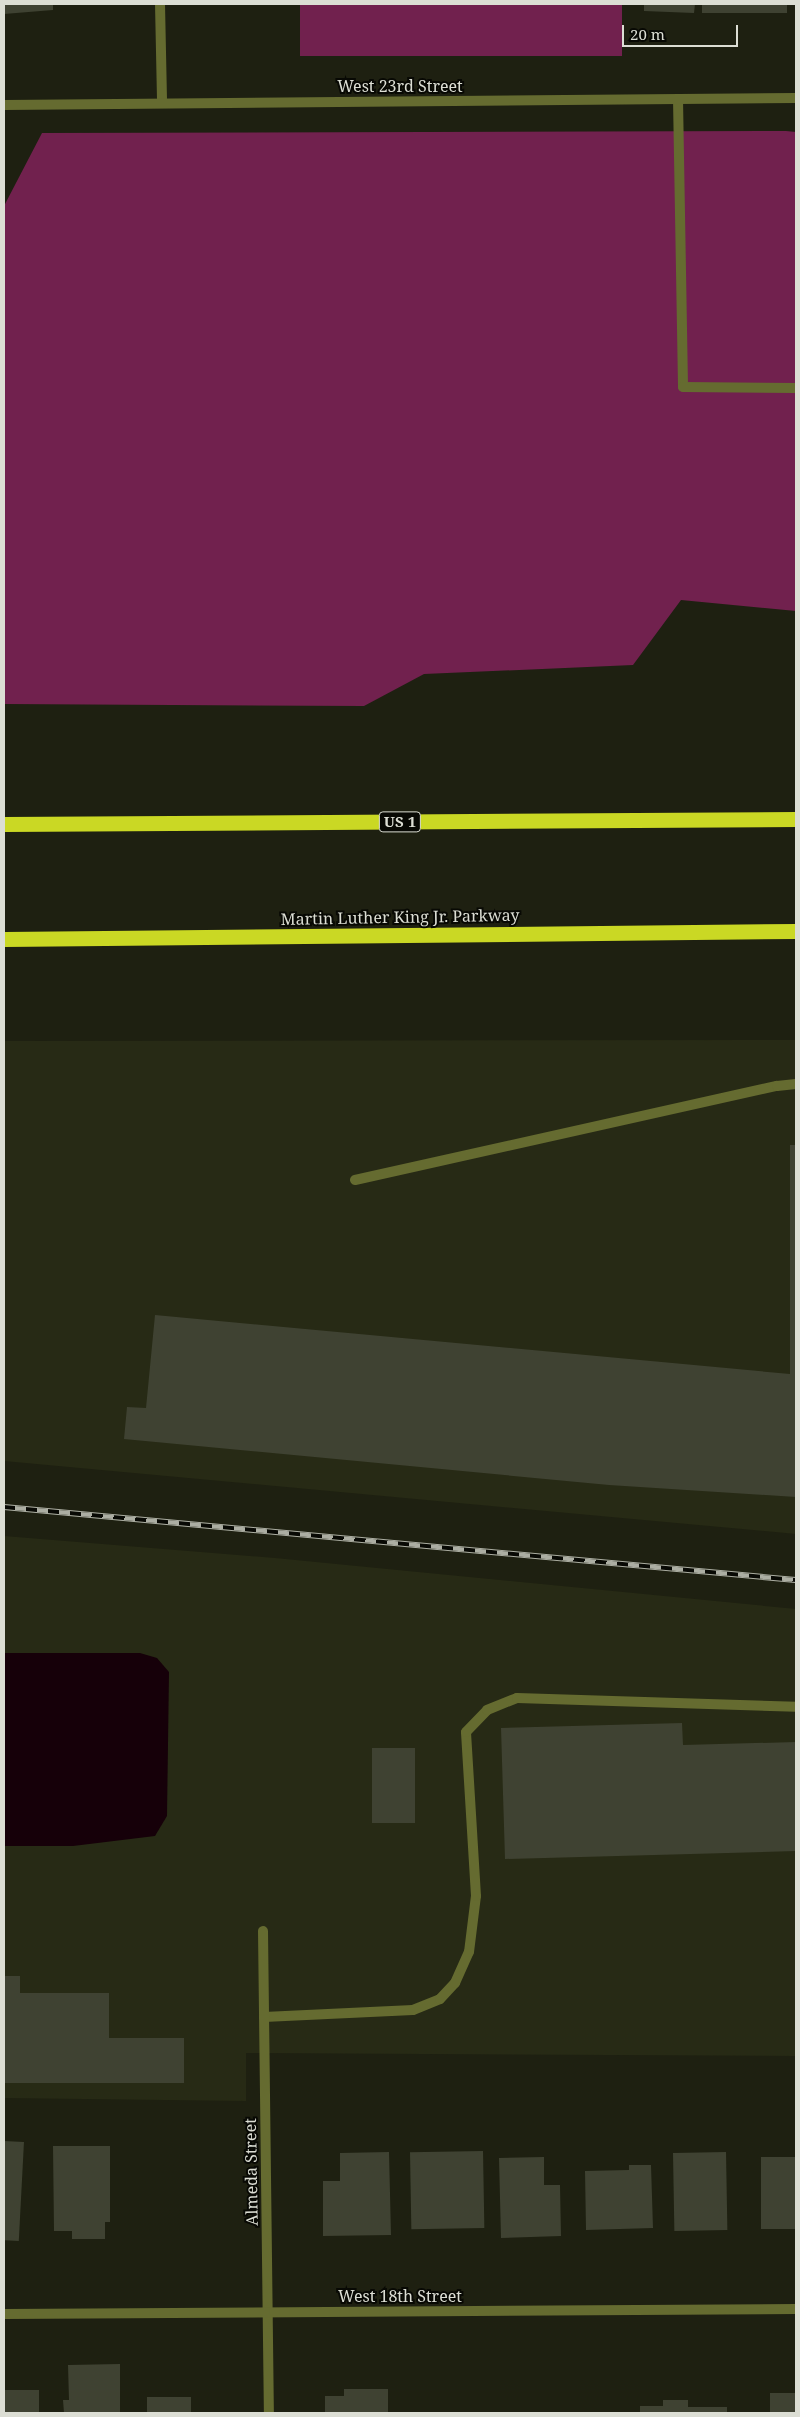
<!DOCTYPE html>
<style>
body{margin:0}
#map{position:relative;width:800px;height:2417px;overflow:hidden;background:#1e2011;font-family:"Noto Serif",serif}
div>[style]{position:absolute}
.built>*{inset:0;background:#272a15}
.forest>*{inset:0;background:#71214e;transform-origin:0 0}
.water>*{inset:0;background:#160009}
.building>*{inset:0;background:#3f4232;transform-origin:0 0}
.lane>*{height:10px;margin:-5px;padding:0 5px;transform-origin:5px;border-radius:5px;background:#656b30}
.street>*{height:10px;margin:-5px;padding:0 5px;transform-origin:5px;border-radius:5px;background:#656b30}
.highway>*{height:15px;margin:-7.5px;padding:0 7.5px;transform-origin:7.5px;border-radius:7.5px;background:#cad824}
.rail>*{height:5.5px;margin-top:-2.75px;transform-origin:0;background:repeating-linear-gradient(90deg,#080904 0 11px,#acaea3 0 22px);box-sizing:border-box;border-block:1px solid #acaea3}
span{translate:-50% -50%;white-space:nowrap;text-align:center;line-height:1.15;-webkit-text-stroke:4px #080904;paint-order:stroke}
.shield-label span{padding:1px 4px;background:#080904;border:1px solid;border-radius:4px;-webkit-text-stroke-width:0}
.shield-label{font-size:15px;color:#dcded4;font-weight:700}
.street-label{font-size:16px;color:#dcded4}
.frame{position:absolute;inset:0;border:5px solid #dcded4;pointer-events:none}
.scale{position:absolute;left:622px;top:25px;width:116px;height:22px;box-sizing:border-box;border:2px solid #dcded4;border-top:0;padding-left:6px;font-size:15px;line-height:18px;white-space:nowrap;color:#dcded4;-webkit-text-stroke:4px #080904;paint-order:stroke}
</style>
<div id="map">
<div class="built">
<div style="clip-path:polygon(796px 1040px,796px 1534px,4px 1461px,4px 1041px)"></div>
<div style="clip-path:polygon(4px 1536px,275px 1558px,796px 1609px,796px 2056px,246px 2053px,246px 2101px,4px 2098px)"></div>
</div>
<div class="forest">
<div style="left:300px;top:4px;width:322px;height:52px"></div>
<div style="clip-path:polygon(786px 131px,796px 132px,796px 611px,681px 600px,633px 665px,424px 674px,364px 706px,4px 704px,4px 206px,42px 133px)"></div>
</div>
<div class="water">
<div style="clip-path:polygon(4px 1653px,140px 1653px,157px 1658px,169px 1672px,167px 1816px,155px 1836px,73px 1846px,4px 1846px)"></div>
</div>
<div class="building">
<div style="clip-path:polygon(4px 4px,53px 4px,53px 10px,4px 14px)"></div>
<div style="clip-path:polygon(644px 4px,695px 4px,694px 13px,644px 11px)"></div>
<div style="left:702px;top:4px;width:85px;height:9px"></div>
<div style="clip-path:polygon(790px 1145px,796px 1145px,796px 1497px,609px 1485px,124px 1439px,127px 1407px,146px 1408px,155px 1315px,790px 1374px)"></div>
<div style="clip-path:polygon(682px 1723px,683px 1745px,796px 1742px,796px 1851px,505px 1859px,501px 1728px)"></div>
<div style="left:372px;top:1748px;width:43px;height:75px"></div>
<div style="clip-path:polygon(4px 1976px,20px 1976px,20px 1993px,109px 1993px,109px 2038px,184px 2038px,184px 2083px,4px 2083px)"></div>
<div style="left:4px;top:2141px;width:20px;height:99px;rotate:3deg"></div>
<div style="clip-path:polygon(53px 2146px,110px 2146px,110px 2222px,105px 2222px,105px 2239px,72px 2239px,72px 2231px,54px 2231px)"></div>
<div style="left:483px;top:2151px;width:77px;height:73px;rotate:89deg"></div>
<div style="clip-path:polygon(389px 2152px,391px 2235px,323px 2236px,323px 2181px,340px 2181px,340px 2153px)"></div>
<div style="left:726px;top:2152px;width:78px;height:53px;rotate:89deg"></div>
<div style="clip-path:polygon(544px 2157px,544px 2185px,560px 2185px,561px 2236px,501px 2238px,499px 2158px)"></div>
<div style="left:761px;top:2157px;width:35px;height:72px"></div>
<div style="clip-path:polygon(629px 2165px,651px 2165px,653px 2228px,586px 2230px,585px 2171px,629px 2170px)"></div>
<div style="clip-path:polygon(120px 2364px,120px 2413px,64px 2413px,63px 2400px,69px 2400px,68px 2365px)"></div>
<div style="clip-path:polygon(344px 2389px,388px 2389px,388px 2413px,325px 2413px,325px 2396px,344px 2396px)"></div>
<div style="left:4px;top:2390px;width:35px;height:23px"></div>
<div style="left:770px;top:2393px;width:26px;height:20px"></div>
<div style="left:147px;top:2397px;width:44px;height:16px"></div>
<div style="clip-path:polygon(663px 2400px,688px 2400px,688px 2407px,727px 2407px,727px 2413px,640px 2413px,640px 2406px,663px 2406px)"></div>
</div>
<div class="lane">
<div style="left:678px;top:99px;width:288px;rotate:89deg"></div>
<div style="left:683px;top:387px;width:113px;rotate:0.5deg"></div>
<div style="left:355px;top:1180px;width:432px;rotate:-12.6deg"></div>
<div style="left:777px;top:1086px;width:19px;rotate:-6deg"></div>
<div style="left:264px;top:2017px;width:149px;rotate:-2.7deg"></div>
<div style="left:413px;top:2010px;width:29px;rotate:-22deg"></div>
<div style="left:440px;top:1999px;width:22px;rotate:-47deg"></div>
<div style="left:455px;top:1983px;width:34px;rotate:-66deg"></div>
<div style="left:469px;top:1952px;width:56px;rotate:-82.9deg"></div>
<div style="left:476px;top:1896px;width:164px;rotate:-93.5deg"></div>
<div style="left:466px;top:1732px;width:30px;rotate:-46deg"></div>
<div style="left:487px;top:1710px;width:32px;rotate:-22deg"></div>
<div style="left:517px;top:1698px;width:279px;rotate:1.8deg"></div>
</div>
<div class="street">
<div style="left:160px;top:4px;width:98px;rotate:88.8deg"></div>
<div style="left:4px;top:105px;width:792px;rotate:-0.51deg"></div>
<div style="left:263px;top:1931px;width:482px;rotate:89.3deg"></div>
<div style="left:4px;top:2314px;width:792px;rotate:-0.36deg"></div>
</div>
<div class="highway">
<div style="left:4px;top:824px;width:792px;rotate:-0.36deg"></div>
<div style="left:4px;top:939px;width:792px;rotate:-0.58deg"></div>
</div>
<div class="rail">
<div style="left:4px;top:1507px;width:795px;rotate:5.27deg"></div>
</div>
<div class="shield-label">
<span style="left:400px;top:822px">US 1</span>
</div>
<div class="street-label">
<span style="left:400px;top:86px">West 23rd Street</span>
<span style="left:400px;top:917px;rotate:-1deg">Martin Luther King Jr. Parkway</span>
<span style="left:251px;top:2172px;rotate:-91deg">Almeda Street</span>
<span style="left:400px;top:2296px">West 18th Street</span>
</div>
<div class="frame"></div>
<div class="scale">20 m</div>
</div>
